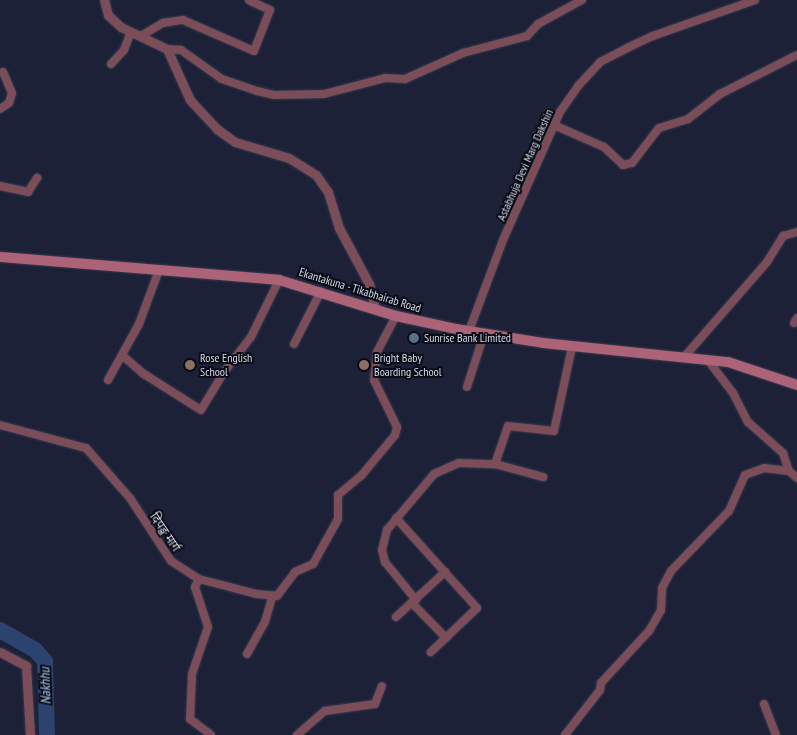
<!DOCTYPE html>
<meta charset="utf-8">
<style>
body{margin:0}
#map{position:relative;width:797px;height:735px;overflow:hidden;background:#1c2137;font-family:"PT Sans Narrow","Noto Sans Devanagari",sans-serif}
div>[style]{position:absolute}
.river>*{height:16px;margin:-8px;padding:0 8px;transform-origin:8px;border-radius:8px;background:#2c426f}
.roads{filter:drop-shadow(0 0 1px #363b50) drop-shadow(0 0 1px #363b50)}
.minor>*{height:8px;margin:-4px;padding:0 4px;transform-origin:4px;border-radius:4px;background:#7a4d59}
.tertiary>*{height:9px;margin:-4.5px;padding:0 4.5px;transform-origin:4.5px;border-radius:4.5px;background:#7a4d59}
.secondary>*{height:10px;margin:-5px;padding:0 5px;transform-origin:5px;border-radius:5px;background:#ac6378}
.dots>*{width:14px;height:14px;translate:-50% -50%;box-sizing:border-box;border:2px solid #090b15;border-radius:50%}
span{translate:-50% -50%;white-space:nowrap;text-align:center;line-height:1.15;-webkit-text-stroke:4px #090b15;paint-order:stroke}
.street-label{font-size:12px;color:#d4d8e7}
.poi-label{font-size:12px;color:#d4d8e7}
.left{translate:0 -50%;text-align:left}
.water-label{font-size:14px;color:#b3caf6;font-style:italic}
</style>
<div id="map">
<div class="river">
<div style="left:0;top:630px;width:40px;rotate:29.7deg"></div>
<div style="left:35px;top:650px;width:15px;rotate:48deg"></div>
<div style="left:45px;top:661px;width:74px;rotate:88.5deg"></div>
</div>
<div class="roads">
<div class="minor">
<div style="left:141px;top:36px;width:26px;rotate:-31deg"></div>
<div style="left:163px;top:23px;width:20px;rotate:-9deg"></div>
<div style="left:183px;top:20px;width:77px;rotate:23.6deg"></div>
<div style="left:254px;top:51px;width:44px;rotate:-68.7deg"></div>
<div style="left:270px;top:10px;width:23px;rotate:-155deg"></div>
<div style="left:167px;top:49px;width:14px;rotate:4deg"></div>
<div style="left:181px;top:50px;width:50px;rotate:35.3deg"></div>
<div style="left:222px;top:79px;width:37px;rotate:19deg"></div>
<div style="left:257px;top:91px;width:17px;rotate:13deg"></div>
<div style="left:274px;top:95px;width:50px;rotate:-1.1deg"></div>
<div style="left:324px;top:94px;width:63px;rotate:-14.7deg"></div>
<div style="left:385px;top:78px;width:20px;rotate:3deg"></div>
<div style="left:405px;top:79px;width:64px;rotate:-24.1deg"></div>
<div style="left:463px;top:53px;width:66px;rotate:-14.9deg"></div>
<div style="left:527px;top:36px;width:16px;rotate:-47deg"></div>
<div style="left:538px;top:24px;width:50px;rotate:-28.6deg"></div>
<div style="left:111px;top:64px;width:19px;rotate:-47deg"></div>
<div style="left:124px;top:50px;width:19px;rotate:-69deg"></div>
<div style="left:0;top:109px;width:11px;rotate:-34deg"></div>
<div style="left:9px;top:103px;width:10px;rotate:-73deg"></div>
<div style="left:12px;top:93px;width:23px;rotate:-113deg"></div>
<div style="left:556px;top:126px;width:52px;rotate:23.6deg"></div>
<div style="left:604px;top:147px;width:26px;rotate:43deg"></div>
<div style="left:623px;top:165px;width:9px;rotate:-13deg"></div>
<div style="left:632px;top:163px;width:44px;rotate:-52.4deg"></div>
<div style="left:659px;top:128px;width:30px;rotate:-17deg"></div>
<div style="left:688px;top:119px;width:41px;rotate:-38deg"></div>
<div style="left:720px;top:94px;width:86px;rotate:-26.9deg"></div>
<div style="left:0;top:186px;width:29px;rotate:12deg"></div>
<div style="left:28px;top:192px;width:17px;rotate:-57deg"></div>
<div style="left:794px;top:323px;width:6px;rotate:-59deg"></div>
<div style="left:469px;top:331px;width:97px;rotate:-69.5deg"></div>
<div style="left:503px;top:240px;width:140px;rotate:-66deg"></div>
<div style="left:560px;top:112px;width:32px;rotate:-55deg"></div>
<div style="left:578px;top:86px;width:33px;rotate:-47deg"></div>
<div style="left:600px;top:62px;width:30px;rotate:-27deg"></div>
<div style="left:627px;top:48px;width:29px;rotate:-25deg"></div>
<div style="left:653px;top:36px;width:108px;rotate:-19.4deg"></div>
<div style="left:294px;top:344px;width:59px;rotate:-63deg"></div>
<div style="left:123px;top:356px;width:28px;rotate:41deg"></div>
<div style="left:144px;top:374px;width:67px;rotate:32.3deg"></div>
<div style="left:201px;top:410px;width:44px;rotate:-58.8deg"></div>
<div style="left:224px;top:372px;width:44px;rotate:-52.4deg"></div>
<div style="left:251px;top:337px;width:64px;rotate:-63.8deg"></div>
<div style="left:685px;top:356px;width:125px;rotate:-48.9deg"></div>
<div style="left:767px;top:262px;width:31px;rotate:-58deg"></div>
<div style="left:783px;top:236px;width:15px;rotate:-16deg"></div>
<div style="left:707px;top:359px;width:43px;rotate:52.6deg"></div>
<div style="left:733px;top:393px;width:33px;rotate:63deg"></div>
<div style="left:748px;top:422px;width:47px;rotate:41.5deg"></div>
<div style="left:783px;top:453px;width:19px;rotate:72deg"></div>
<div style="left:789px;top:471px;width:11px;rotate:41deg"></div>
<div style="left:108px;top:380px;width:64px;rotate:-61deg"></div>
<div style="left:139px;top:324px;width:58px;rotate:-69.7deg"></div>
<div style="left:467px;top:387px;width:56px;rotate:-72.2deg"></div>
<div style="left:0;top:425px;width:89px;rotate:15deg"></div>
<div style="left:86px;top:448px;width:67px;rotate:48.7deg"></div>
<div style="left:130px;top:498px;width:75px;rotate:56.9deg"></div>
<div style="left:171px;top:561px;width:33px;rotate:33deg"></div>
<div style="left:199px;top:579px;width:9px;rotate:117deg"></div>
<div style="left:195px;top:587px;width:42px;rotate:72deg"></div>
<div style="left:208px;top:627px;width:50px;rotate:108.8deg"></div>
<div style="left:192px;top:674px;width:45px;rotate:92.5deg"></div>
<div style="left:190px;top:719px;width:26px;rotate:37deg"></div>
<div style="left:495px;top:464px;width:40px;rotate:-71.1deg"></div>
<div style="left:508px;top:426px;width:46px;rotate:6.2deg"></div>
<div style="left:554px;top:431px;width:86px;rotate:-77.9deg"></div>
<div style="left:396px;top:518px;width:121px;rotate:48deg"></div>
<div style="left:477px;top:608px;width:64px;rotate:136.3deg"></div>
<div style="left:199px;top:579px;width:59px;rotate:14.7deg"></div>
<div style="left:256px;top:594px;width:21px;rotate:5deg"></div>
<div style="left:277px;top:596px;width:30px;rotate:-53deg"></div>
<div style="left:295px;top:572px;width:20px;rotate:-24deg"></div>
<div style="left:313px;top:564px;width:51px;rotate:-60.9deg"></div>
<div style="left:338px;top:519px;width:24px;rotate:-90deg"></div>
<div style="left:338px;top:495px;width:30px;rotate:-40deg"></div>
<div style="left:361px;top:476px;width:53px;rotate:-50.3deg"></div>
<div style="left:395px;top:435px;width:8px;rotate:-76deg"></div>
<div style="left:397px;top:427px;width:52px;rotate:-116.1deg"></div>
<div style="left:374px;top:380px;width:28px;rotate:-84deg"></div>
<div style="left:377px;top:352px;width:41px;rotate:-62.2deg"></div>
<div style="left:416px;top:600px;width:49px;rotate:-129.2deg"></div>
<div style="left:385px;top:562px;width:12px;rotate:-104deg"></div>
<div style="left:382px;top:550px;width:21px;rotate:-76deg"></div>
<div style="left:387px;top:530px;width:73px;rotate:-50deg"></div>
<div style="left:434px;top:474px;width:27px;rotate:-24deg"></div>
<div style="left:459px;top:463px;width:36px;rotate:2deg"></div>
<div style="left:495px;top:464px;width:50px;rotate:15.2deg"></div>
<div style="left:412px;top:603px;width:49px;rotate:45.8deg"></div>
<div style="left:396px;top:617px;width:67px;rotate:-42.6deg"></div>
<div style="left:247px;top:654px;width:37px;rotate:-61deg"></div>
<div style="left:265px;top:622px;width:26px;rotate:-74deg"></div>
<div style="left:764px;top:704px;width:33px;rotate:69deg"></div>
<div style="left:297px;top:735px;width:37px;rotate:-41deg"></div>
<div style="left:325px;top:711px;width:50px;rotate:-8deg"></div>
<div style="left:375px;top:704px;width:19px;rotate:-69deg"></div>
<div style="left:565px;top:735px;width:57px;rotate:-52.1deg"></div>
<div style="left:600px;top:690px;width:7px;rotate:-82deg"></div>
<div style="left:601px;top:683px;width:71px;rotate:-47.3deg"></div>
<div style="left:649px;top:631px;width:24px;rotate:-60deg"></div>
<div style="left:661px;top:610px;width:22px;rotate:-87deg"></div>
<div style="left:662px;top:588px;width:19px;rotate:-62deg"></div>
<div style="left:671px;top:571px;width:83px;rotate:-46deg"></div>
<div style="left:729px;top:511px;width:39px;rotate:-66deg"></div>
<div style="left:745px;top:475px;width:20px;rotate:-20deg"></div>
<div style="left:764px;top:468px;width:25px;rotate:7deg"></div>
</div>
<div class="tertiary">
<div style="left:104px;top:0;width:16px;rotate:75deg"></div>
<div style="left:108px;top:15px;width:18px;rotate:43deg"></div>
<div style="left:121px;top:27px;width:51px;rotate:25.6deg"></div>
<div style="left:167px;top:49px;width:56px;rotate:65.7deg"></div>
<div style="left:190px;top:100px;width:40px;rotate:47deg"></div>
<div style="left:217px;top:129px;width:22px;rotate:36deg"></div>
<div style="left:235px;top:142px;width:56px;rotate:16.5deg"></div>
<div style="left:289px;top:158px;width:32px;rotate:32deg"></div>
<div style="left:316px;top:175px;width:21px;rotate:55deg"></div>
<div style="left:328px;top:192px;width:38px;rotate:73deg"></div>
<div style="left:339px;top:228px;width:64px;rotate:61.8deg"></div>
<div style="left:369px;top:284px;width:25px;rotate:76deg"></div>
<div style="left:0;top:652px;width:30px;rotate:28deg"></div>
<div style="left:26px;top:666px;width:69px;rotate:86.7deg"></div>
</div>
<div class="secondary">
<div style="left:0;top:257px;width:280px;rotate:4.7deg"></div>
<div style="left:279px;top:280px;width:122px;rotate:17.1deg"></div>
<div style="left:396px;top:316px;width:61px;rotate:12.2deg"></div>
<div style="left:456px;top:329px;width:88px;rotate:9.1deg"></div>
<div style="left:543px;top:343px;width:186px;rotate:5.9deg"></div>
<div style="left:728px;top:362px;width:73px;rotate:18.4deg"></div>
</div>
</div>
<div class="dots">
<div style="left:414px;top:338px;background:#5c6f8a"></div>
<div style="left:190px;top:365px;background:#8d6e63"></div>
<div style="left:364px;top:365px;background:#8d6e63"></div>
</div>
<div class="street-label">
<span style="left:525px;top:165px;rotate:-66deg">Astabhuja Devi Marg Dakshin</span>
<span style="left:360px;top:290px;rotate:17deg">Ekantakuna - Tikabhairab Road</span>
<span style="left:165px;top:532px;rotate:56deg">दिपङ्ख मार्ग</span>
</div>
<div class="poi-label">
<span class="left" style="left:424px;top:338px">Sunrise Bank Limited</span>
<span class="left" style="left:200px;top:365px">Rose English<br>School</span>
<span class="left" style="left:374px;top:365px">Bright Baby<br>Boarding School</span>
</div>
<div class="water-label">
<span style="left:45px;top:686px;rotate:-92deg">Nakhhu</span>
</div>
</div>
